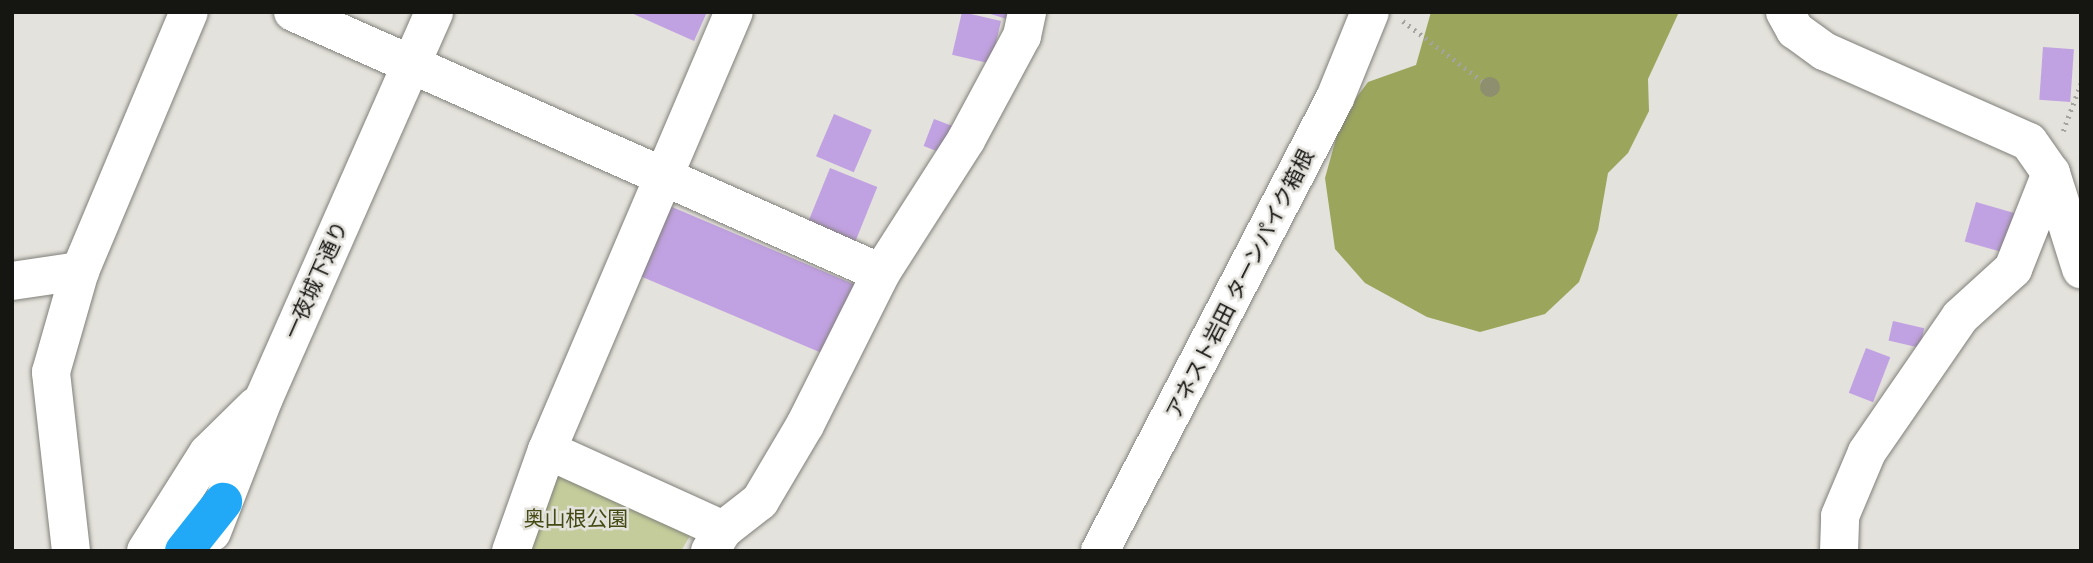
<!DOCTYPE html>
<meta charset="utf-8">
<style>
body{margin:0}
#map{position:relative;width:2093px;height:563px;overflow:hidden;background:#e4e2dc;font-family:"DejaVu Sans","Noto Sans JP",sans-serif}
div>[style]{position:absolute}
.green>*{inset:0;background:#c4cc9b}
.forest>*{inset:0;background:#9ba55c}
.building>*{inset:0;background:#c0a1e1;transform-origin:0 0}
.path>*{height:4.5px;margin-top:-2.25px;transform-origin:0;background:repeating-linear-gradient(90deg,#a5a39e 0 2px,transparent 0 7px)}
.roads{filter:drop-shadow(0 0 2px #81807a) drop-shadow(0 0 2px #81807a)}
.minor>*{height:38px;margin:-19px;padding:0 19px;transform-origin:19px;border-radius:19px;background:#fff}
.highway>*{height:38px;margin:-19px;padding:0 19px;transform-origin:19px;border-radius:19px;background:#21a9f7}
.trees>*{width:20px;height:20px;margin:-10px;border-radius:50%;background:#8d8f6e}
span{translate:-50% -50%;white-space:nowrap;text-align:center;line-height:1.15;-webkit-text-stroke:5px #e4e2dc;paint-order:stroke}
.street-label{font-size:21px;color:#151512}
.park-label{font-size:21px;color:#454b14}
.frame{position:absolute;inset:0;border:14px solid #151512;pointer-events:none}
</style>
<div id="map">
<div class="green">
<div style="clip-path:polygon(557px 475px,691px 534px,681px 551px,529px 551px)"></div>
</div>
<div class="forest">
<div style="clip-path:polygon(1431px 12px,1679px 12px,1648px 79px,1649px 111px,1628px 153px,1608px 173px,1598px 230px,1579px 282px,1545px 314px,1480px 332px,1427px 317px,1365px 283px,1335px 249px,1325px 178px,1342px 117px,1368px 82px,1416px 65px)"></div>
</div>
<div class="building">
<div style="clip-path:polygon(629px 12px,707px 12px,694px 41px)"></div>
<div style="left:962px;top:12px;width:40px;height:44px;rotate:13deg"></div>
<div style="clip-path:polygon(984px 12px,1026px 12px,1023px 24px)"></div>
<div style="left:2043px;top:47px;width:31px;height:53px;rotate:4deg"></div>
<div style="left:834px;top:114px;width:41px;height:46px;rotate:23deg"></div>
<div style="left:934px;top:119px;width:31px;height:29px;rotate:21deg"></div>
<div style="left:830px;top:168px;width:51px;height:61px;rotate:22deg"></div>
<div style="left:1976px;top:202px;width:46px;height:41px;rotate:16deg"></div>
<div style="left:665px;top:204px;width:209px;height:76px;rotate:23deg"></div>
<div style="left:1893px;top:321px;width:32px;height:20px;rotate:13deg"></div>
<div style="left:1866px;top:348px;width:26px;height:48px;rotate:21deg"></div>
</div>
<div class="path">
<div style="left:1403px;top:21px;width:109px;rotate:37.2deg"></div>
<div style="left:2063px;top:131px;width:51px;rotate:-69.4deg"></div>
</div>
<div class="roads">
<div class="minor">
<div style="left:293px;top:12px;width:643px;rotate:23.94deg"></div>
<div style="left:1785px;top:12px;width:21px;rotate:61deg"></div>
<div style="left:1795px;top:30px;width:36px;rotate:36deg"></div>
<div style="left:1824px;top:51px;width:224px;rotate:23.9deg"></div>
<div style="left:2029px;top:142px;width:38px;rotate:55deg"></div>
<div style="left:2051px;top:173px;width:101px;rotate:72.6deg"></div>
<div style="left:12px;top:281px;width:69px;rotate:-8.4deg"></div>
<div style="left:547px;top:450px;width:193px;rotate:24.4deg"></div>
<div style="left:212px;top:532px;width:144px;rotate:-68.8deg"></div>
<div style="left:264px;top:398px;width:422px;rotate:-66.2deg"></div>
<div style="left:71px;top:551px;width:180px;rotate:-96.4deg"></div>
<div style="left:51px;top:372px;width:105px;rotate:-74deg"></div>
<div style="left:80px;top:271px;width:281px;rotate:-67.2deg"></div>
<div style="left:146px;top:551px;width:116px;rotate:-57.7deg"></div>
<div style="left:208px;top:453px;width:67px;rotate:-44.4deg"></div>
<div style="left:511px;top:551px;width:107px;rotate:-70.4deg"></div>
<div style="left:547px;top:450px;width:476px;rotate:-66.9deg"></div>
<div style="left:710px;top:551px;width:25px;rotate:-58deg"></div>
<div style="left:723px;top:530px;width:47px;rotate:-38.1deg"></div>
<div style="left:760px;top:501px;width:88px;rotate:-59.4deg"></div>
<div style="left:805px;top:425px;width:170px;rotate:-63.4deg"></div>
<div style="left:881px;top:273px;width:158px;rotate:-57.4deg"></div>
<div style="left:966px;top:140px;width:118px;rotate:-61.7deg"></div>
<div style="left:1022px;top:36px;width:25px;rotate:-78deg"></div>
<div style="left:1100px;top:551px;width:510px;rotate:-62.58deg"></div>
<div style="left:1335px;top:98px;width:93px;rotate:-67.9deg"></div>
<div style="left:1839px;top:551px;width:35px;rotate:-88deg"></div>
<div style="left:1840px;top:516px;width:69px;rotate:-67.1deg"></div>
<div style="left:1867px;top:452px;width:164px;rotate:-55.4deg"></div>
<div style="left:1960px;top:317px;width:72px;rotate:-42.2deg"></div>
<div style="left:2013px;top:269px;width:103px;rotate:-68.4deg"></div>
</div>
<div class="highway">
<div style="left:184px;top:551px;width:63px;rotate:-51.5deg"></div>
</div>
</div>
<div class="trees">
<div style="left:1490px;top:87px"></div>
</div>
<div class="street-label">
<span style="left:316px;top:280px;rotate:-66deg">一夜城下通り</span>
<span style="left:1240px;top:284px;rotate:-63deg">アネスト岩田 ターンパイク箱根</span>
</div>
<div class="park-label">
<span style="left:576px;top:519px">奥山根公園</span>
</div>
<div class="frame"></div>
</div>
